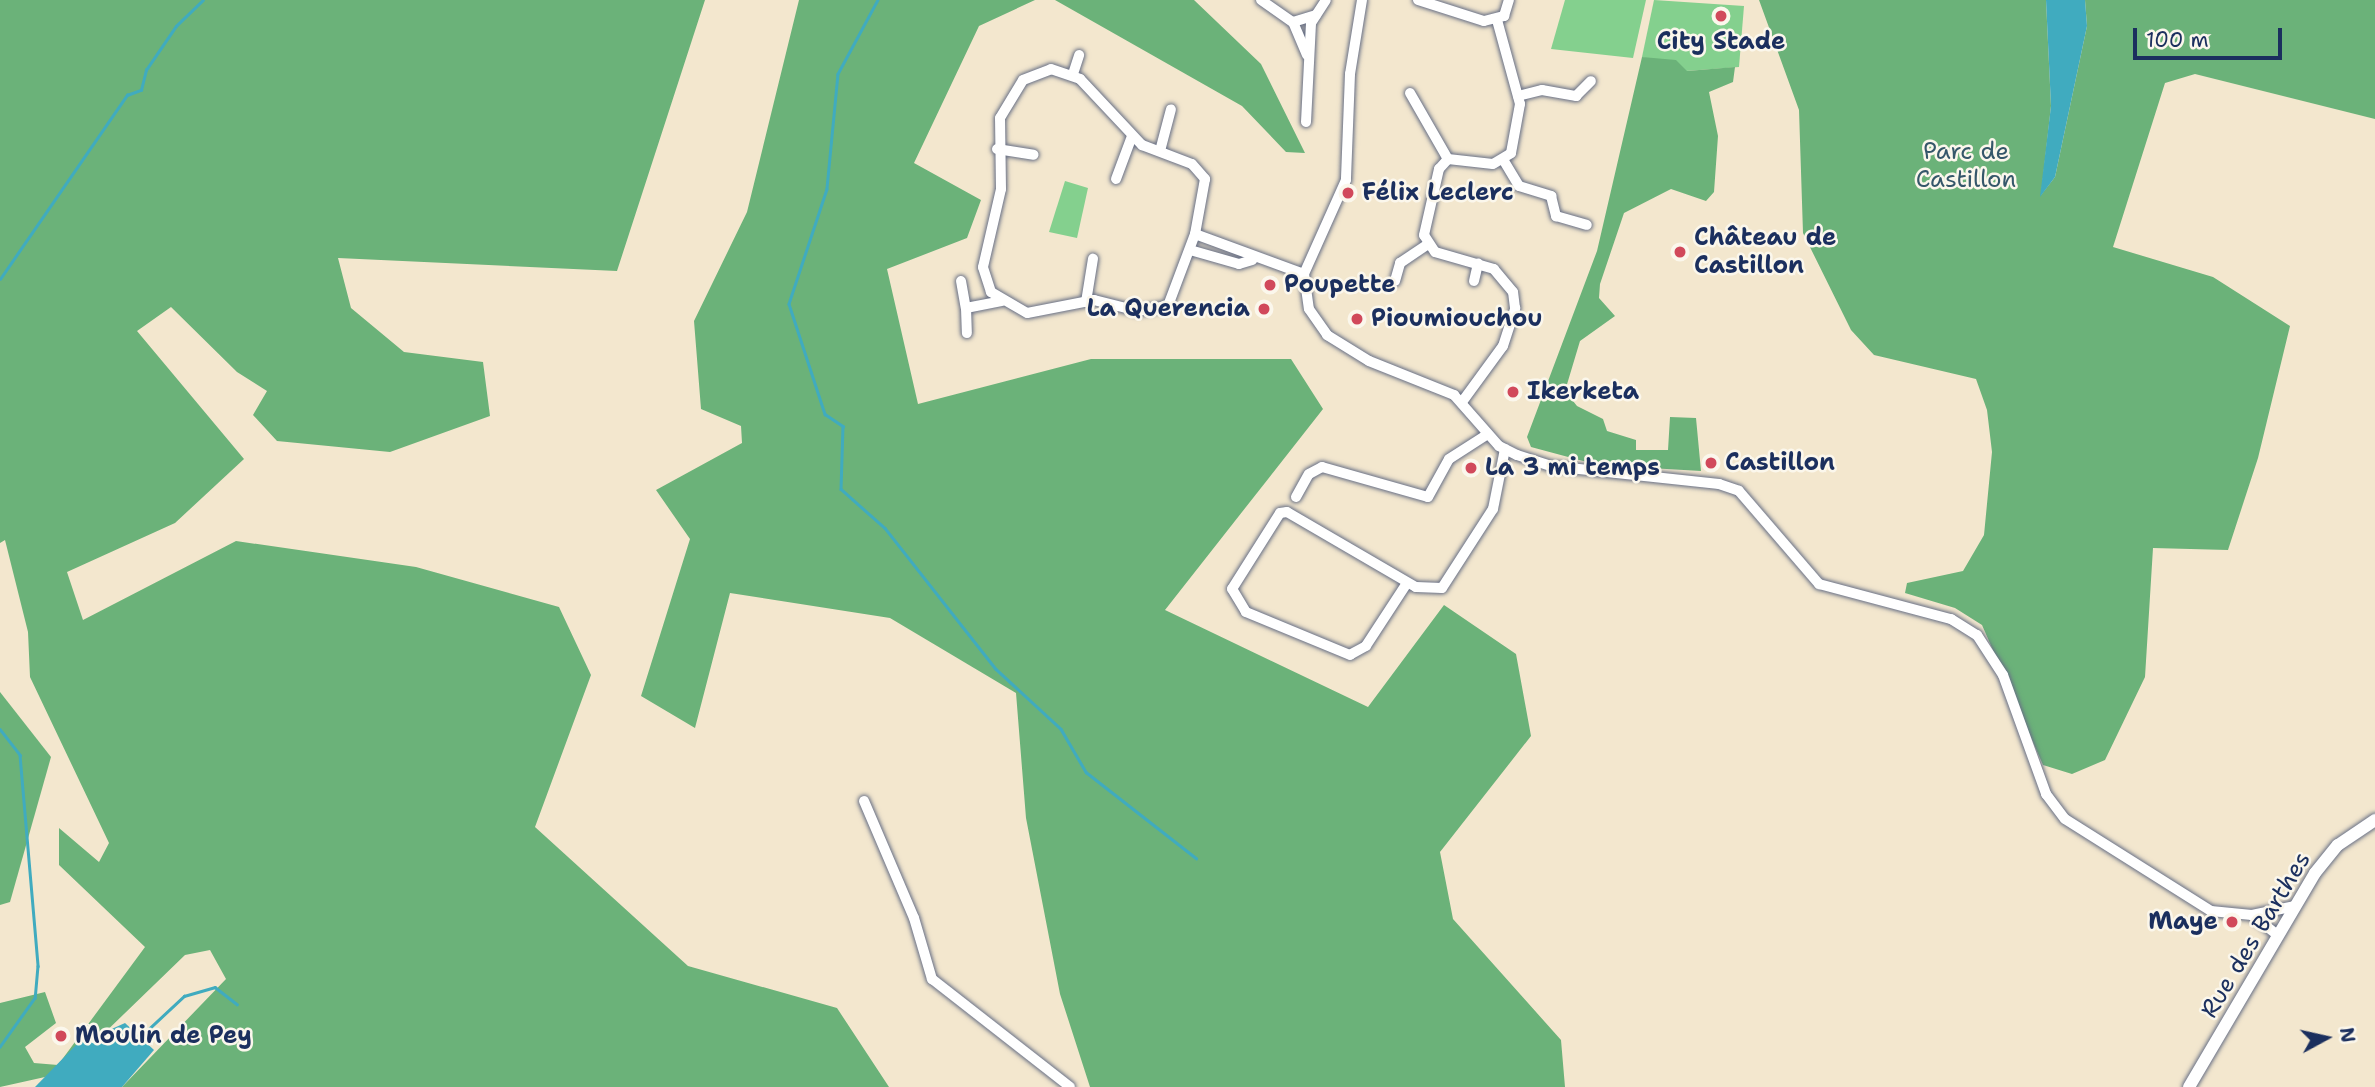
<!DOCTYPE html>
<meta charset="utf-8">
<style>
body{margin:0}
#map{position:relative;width:2375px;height:1087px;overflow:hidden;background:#f3e7ce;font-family:"Shantell Sans",sans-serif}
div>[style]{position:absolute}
.green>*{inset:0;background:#84d08e}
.forest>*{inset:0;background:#6bb279}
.water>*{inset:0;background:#40abbf}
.stream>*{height:2.5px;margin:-1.25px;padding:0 1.25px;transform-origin:1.25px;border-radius:1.25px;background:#40abbf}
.roads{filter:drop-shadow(0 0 2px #676f85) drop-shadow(0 0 2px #676f85)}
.minor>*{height:10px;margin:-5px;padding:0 5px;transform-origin:5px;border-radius:5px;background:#fff}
.tertiary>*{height:12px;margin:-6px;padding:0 6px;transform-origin:6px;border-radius:6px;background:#fff}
.dots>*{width:19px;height:19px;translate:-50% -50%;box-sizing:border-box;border:4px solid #fbf7ec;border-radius:50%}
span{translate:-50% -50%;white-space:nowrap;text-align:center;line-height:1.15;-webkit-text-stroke:5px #fbf7ec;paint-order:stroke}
.poi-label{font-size:24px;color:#1b2f5e;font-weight:700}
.left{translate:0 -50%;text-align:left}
.right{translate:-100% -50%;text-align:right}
.park-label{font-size:24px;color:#35576a}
.street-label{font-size:24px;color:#1b2f5e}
.north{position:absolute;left:2291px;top:1003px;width:70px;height:70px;-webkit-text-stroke:5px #fbf7ec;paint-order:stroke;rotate:82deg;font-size:19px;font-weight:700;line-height:28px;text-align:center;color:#1b2f5e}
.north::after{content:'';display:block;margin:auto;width:24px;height:32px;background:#1b2f5e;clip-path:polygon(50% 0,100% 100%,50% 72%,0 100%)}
.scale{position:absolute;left:2133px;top:28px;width:149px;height:32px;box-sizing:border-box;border:4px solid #1b2f5e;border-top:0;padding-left:9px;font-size:21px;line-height:24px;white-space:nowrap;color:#1b2f5e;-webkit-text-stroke:5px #fbf7ec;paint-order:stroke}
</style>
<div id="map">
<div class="green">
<div style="clip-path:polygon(1565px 0,1646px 0,1633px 58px,1551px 49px)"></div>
<div style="clip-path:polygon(1654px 0,1744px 6px,1739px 67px,1686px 71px,1642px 57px)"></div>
<div style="clip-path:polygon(1065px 181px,1088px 188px,1077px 238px,1049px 232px)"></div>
</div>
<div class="forest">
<div style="clip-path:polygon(0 0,705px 0,617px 271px,338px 258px,351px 308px,404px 352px,483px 362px,490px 416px,390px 452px,277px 441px,253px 415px,267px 391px,237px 372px,171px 307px,137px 331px,244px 459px,175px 523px,67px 572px,83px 620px,236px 541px,416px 567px,559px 607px,591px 675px,535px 827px,688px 966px,837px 1008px,889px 1087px,122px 1087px,226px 979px,210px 950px,185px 955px,63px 1073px,0 1087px,0 1003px,45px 992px,56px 1023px,25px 1047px,34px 1063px,58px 1065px,145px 947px,59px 865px,59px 828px,99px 862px,109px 843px,30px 677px,28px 632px,5px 540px,0 543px)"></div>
<div style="clip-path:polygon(799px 0,1035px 0,979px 26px,914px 163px,981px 200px,967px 238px,887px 269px,918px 404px,1091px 359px,1291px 359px,1323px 409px,1165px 610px,1368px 707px,1444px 605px,1516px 654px,1531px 736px,1440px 852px,1453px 919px,1561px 1040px,1565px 1087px,1090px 1087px,1060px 994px,1026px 818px,1016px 693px,890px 618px,730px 593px,695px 728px,641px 696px,690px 539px,656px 490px,742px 443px,741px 426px,701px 409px,694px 321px,747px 212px)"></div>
<div style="clip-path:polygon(1055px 0,1194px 0,1261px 64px,1305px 153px,1286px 152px,1242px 106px)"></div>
<div style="clip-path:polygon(1759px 0,2046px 0,2051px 106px,2041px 195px,2055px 177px,2087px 26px,2085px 0,2375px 0,2375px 119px,2195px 74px,2165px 83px,2113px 247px,2213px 277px,2290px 326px,2258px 458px,2228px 550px,2153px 548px,2145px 677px,2105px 760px,2072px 774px,2043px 765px,1982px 625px,1955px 608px,1905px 593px,1907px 583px,1963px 571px,1984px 535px,1992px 452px,1987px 410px,1976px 379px,1874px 355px,1851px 330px,1803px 233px,1799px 110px)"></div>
<div style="clip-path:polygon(1642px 57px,1676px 60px,1687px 71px,1735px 67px,1733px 82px,1709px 92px,1718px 136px,1714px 192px,1706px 201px,1671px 189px,1624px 213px,1600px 284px,1599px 298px,1615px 316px,1580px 341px,1565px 391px,1577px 406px,1603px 419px,1607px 431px,1636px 440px,1636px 450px,1668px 450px,1670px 417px,1696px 418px,1701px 471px,1598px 465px,1531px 447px,1527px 437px,1597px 251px)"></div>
<div style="clip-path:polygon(0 692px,51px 757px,10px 902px,0 905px)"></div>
</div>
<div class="water">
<div style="clip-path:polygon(2046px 0,2085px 0,2087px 26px,2055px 177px,2040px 197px,2051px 106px)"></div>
<div style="clip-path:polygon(125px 1023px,154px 1050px,122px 1087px,35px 1087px,76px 1045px)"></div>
</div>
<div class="stream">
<div style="left:878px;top:0;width:84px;rotate:118.4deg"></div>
<div style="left:838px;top:74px;width:116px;rotate:95.5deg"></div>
<div style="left:827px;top:189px;width:121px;rotate:108.3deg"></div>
<div style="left:789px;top:304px;width:116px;rotate:71.9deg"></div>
<div style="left:825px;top:414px;width:22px;rotate:34deg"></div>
<div style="left:843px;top:426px;width:63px;rotate:91.8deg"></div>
<div style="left:841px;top:489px;width:59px;rotate:41.6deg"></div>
<div style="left:885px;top:528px;width:179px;rotate:51.8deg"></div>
<div style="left:996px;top:669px;width:88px;rotate:42.7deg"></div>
<div style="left:1061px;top:729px;width:50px;rotate:59.8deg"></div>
<div style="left:1086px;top:772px;width:140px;rotate:38deg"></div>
<div style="left:0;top:279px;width:224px;rotate:-55.4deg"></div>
<div style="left:127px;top:95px;width:15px;rotate:-20deg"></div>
<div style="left:141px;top:90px;width:21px;rotate:-76deg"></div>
<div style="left:146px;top:70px;width:53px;rotate:-55.7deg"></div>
<div style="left:176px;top:26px;width:37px;rotate:-44deg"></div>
<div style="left:0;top:729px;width:33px;rotate:52deg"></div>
<div style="left:20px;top:755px;width:212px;rotate:85.1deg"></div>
<div style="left:38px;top:966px;width:32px;rotate:95deg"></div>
<div style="left:35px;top:998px;width:60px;rotate:125.5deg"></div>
<div style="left:138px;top:1039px;width:63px;rotate:-43.1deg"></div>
<div style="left:184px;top:996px;width:32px;rotate:-16deg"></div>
<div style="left:215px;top:987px;width:28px;rotate:38deg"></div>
</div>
<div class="roads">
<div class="minor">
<div style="left:1261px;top:0;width:39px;rotate:35deg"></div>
<div style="left:1362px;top:0;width:75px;rotate:99.2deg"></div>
<div style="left:1350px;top:74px;width:106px;rotate:92.2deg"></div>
<div style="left:1346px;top:180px;width:103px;rotate:114.1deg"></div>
<div style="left:1304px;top:274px;width:35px;rotate:82deg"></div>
<div style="left:1309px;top:309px;width:32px;rotate:55deg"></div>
<div style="left:1327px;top:335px;width:49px;rotate:31.8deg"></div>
<div style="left:1369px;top:361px;width:92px;rotate:21.8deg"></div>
<div style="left:1454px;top:395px;width:68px;rotate:48.6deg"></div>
<div style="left:1499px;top:446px;width:20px;rotate:27deg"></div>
<div style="left:1517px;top:455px;width:36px;rotate:18deg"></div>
<div style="left:1551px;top:466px;width:169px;rotate:6.1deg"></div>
<div style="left:1719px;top:484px;width:21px;rotate:19deg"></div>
<div style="left:1739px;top:491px;width:123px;rotate:49.3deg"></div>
<div style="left:1819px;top:584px;width:137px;rotate:14.9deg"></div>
<div style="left:1951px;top:619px;width:31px;rotate:32deg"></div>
<div style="left:1977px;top:635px;width:48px;rotate:57deg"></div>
<div style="left:2003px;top:675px;width:127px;rotate:70.1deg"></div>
<div style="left:2046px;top:794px;width:31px;rotate:53deg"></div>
<div style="left:2065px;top:819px;width:173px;rotate:32.2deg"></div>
<div style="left:2211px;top:911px;width:41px;rotate:5.6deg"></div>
<div style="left:2252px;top:915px;width:44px;rotate:-11.8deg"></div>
<div style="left:1418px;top:0;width:69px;rotate:17.7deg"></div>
<div style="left:1484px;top:21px;width:21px;rotate:-14deg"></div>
<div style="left:1504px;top:16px;width:17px;rotate:-73deg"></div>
<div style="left:1307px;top:55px;width:36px;rotate:-113deg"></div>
<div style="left:1293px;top:22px;width:24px;rotate:-17deg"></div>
<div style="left:1051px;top:69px;width:31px;rotate:19deg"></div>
<div style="left:1080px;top:79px;width:91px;rotate:46.8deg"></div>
<div style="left:1142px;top:145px;width:53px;rotate:20.8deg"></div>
<div style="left:1192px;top:164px;width:20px;rotate:49deg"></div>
<div style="left:1205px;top:179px;width:56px;rotate:100.3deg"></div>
<div style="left:1195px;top:234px;width:77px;rotate:110.6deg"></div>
<div style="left:1168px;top:306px;width:30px;rotate:171deg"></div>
<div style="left:1138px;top:311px;width:45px;rotate:-166deg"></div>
<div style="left:1094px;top:300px;width:68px;rotate:169deg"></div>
<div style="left:1027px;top:313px;width:42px;rotate:-149.7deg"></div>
<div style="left:991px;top:292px;width:26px;rotate:-108deg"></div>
<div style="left:983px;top:267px;width:80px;rotate:-77deg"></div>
<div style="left:1001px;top:189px;width:71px;rotate:-90.8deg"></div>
<div style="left:1000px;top:118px;width:44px;rotate:-58.8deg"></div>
<div style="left:1023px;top:80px;width:30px;rotate:-21deg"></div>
<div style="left:1073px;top:74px;width:20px;rotate:-72deg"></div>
<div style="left:1410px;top:93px;width:76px;rotate:60.1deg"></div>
<div style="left:1518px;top:96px;width:25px;rotate:-14deg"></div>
<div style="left:1542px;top:90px;width:35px;rotate:10deg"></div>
<div style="left:1576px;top:96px;width:21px;rotate:-45deg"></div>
<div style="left:1306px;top:122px;width:99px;rotate:-87.1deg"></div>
<div style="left:1311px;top:23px;width:27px;rotate:-57deg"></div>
<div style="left:997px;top:149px;width:37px;rotate:9deg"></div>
<div style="left:1160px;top:151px;width:43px;rotate:-75.3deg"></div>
<div style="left:1504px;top:161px;width:29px;rotate:59deg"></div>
<div style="left:1519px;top:186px;width:34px;rotate:17deg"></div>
<div style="left:1551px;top:196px;width:21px;rotate:76deg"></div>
<div style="left:1556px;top:216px;width:32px;rotate:16deg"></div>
<div style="left:1116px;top:179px;width:46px;rotate:-69.6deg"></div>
<div style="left:1195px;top:234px;width:116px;rotate:20.2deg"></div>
<div style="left:1190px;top:250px;width:51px;rotate:15.9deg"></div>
<div style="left:1239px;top:264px;width:14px;rotate:-17deg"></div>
<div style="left:961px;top:281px;width:27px;rotate:80deg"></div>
<div style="left:966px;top:308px;width:36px;rotate:-11deg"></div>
<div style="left:1395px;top:281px;width:19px;rotate:-74deg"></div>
<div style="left:1400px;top:263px;width:32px;rotate:-34deg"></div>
<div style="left:1474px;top:281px;width:18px;rotate:-77deg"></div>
<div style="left:1086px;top:302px;width:44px;rotate:-80.8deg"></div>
<div style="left:966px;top:308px;width:25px;rotate:88deg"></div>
<div style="left:1462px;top:402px;width:69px;rotate:-53.8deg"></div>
<div style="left:1503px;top:346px;width:40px;rotate:-72deg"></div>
<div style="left:1515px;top:308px;width:16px;rotate:-97deg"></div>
<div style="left:1513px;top:292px;width:30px;rotate:-130deg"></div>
<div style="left:1494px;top:269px;width:61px;rotate:-163.9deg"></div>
<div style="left:1435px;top:252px;width:20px;rotate:-123deg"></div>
<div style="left:1424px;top:235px;width:68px;rotate:-77.2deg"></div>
<div style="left:1439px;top:169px;width:13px;rotate:-48deg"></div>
<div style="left:1448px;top:159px;width:45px;rotate:6.3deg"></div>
<div style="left:1493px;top:164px;width:21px;rotate:-31deg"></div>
<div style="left:1511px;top:153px;width:50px;rotate:-79.6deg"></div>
<div style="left:1520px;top:104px;width:87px;rotate:-105.3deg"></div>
<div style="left:1296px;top:497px;width:26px;rotate:-61deg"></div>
<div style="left:1309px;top:474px;width:15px;rotate:-28deg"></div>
<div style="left:1322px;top:467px;width:110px;rotate:15.8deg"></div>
<div style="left:1428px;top:497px;width:43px;rotate:-61.1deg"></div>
<div style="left:1449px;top:459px;width:46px;rotate:-32.7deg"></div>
<div style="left:1407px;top:583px;width:75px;rotate:123.1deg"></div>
<div style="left:1366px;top:646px;width:18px;rotate:151deg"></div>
<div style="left:1350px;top:655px;width:113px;rotate:-157.5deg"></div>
<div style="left:1246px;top:612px;width:27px;rotate:-121deg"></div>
<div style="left:1232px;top:589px;width:90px;rotate:-57.7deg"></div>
<div style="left:1280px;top:513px;width:7px;rotate:-8deg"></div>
<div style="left:1287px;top:512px;width:149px;rotate:30.2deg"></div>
<div style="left:1416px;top:587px;width:26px;rotate:2deg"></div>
<div style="left:1442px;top:588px;width:94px;rotate:-57.2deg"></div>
<div style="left:1493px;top:509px;width:61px;rotate:-78.7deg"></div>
<div style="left:864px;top:801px;width:127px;rotate:66.9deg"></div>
<div style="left:914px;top:918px;width:64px;rotate:73.6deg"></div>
<div style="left:932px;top:979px;width:175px;rotate:38deg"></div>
<div style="left:2252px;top:915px;width:33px;rotate:38deg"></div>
</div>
<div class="tertiary">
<div style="left:2189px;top:1087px;width:248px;rotate:-59.5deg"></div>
<div style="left:2315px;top:873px;width:36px;rotate:-51deg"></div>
<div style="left:2338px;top:845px;width:45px;rotate:-34deg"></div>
</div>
</div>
<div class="dots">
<div style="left:1721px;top:16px;background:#d1495b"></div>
<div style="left:1348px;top:193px;background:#d1495b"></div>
<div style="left:1680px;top:252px;background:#d1495b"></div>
<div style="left:1270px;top:285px;background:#d1495b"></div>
<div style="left:1264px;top:309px;background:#d1495b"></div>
<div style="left:1357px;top:319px;background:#d1495b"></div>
<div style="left:1513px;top:392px;background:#d1495b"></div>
<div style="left:1711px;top:463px;background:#d1495b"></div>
<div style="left:1471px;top:468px;background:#d1495b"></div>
<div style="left:2232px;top:922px;background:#d1495b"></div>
<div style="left:61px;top:1036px;background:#d1495b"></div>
</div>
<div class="poi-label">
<span style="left:1721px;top:42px">City Stade</span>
<span class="left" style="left:1362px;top:193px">Félix Leclerc</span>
<span class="left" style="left:1694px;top:252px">Château de<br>Castillon</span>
<span class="left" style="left:1284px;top:285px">Poupette</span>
<span class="right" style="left:1250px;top:309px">La Querencia</span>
<span class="left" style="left:1371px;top:319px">Pioumiouchou</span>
<span class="left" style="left:1527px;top:392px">Ikerketa</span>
<span class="left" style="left:1725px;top:463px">Castillon</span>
<span class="left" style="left:1485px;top:468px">La 3 mi temps</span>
<span class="right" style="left:2218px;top:922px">Maye</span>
<span class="left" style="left:75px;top:1036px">Moulin de Pey</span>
</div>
<div class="park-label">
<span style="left:1966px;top:166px">Parc de<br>Castillon</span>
</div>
<div class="street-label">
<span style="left:2256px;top:935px;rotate:-59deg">Rue des Barthes</span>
</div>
<div class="north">N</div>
<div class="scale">100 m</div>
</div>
